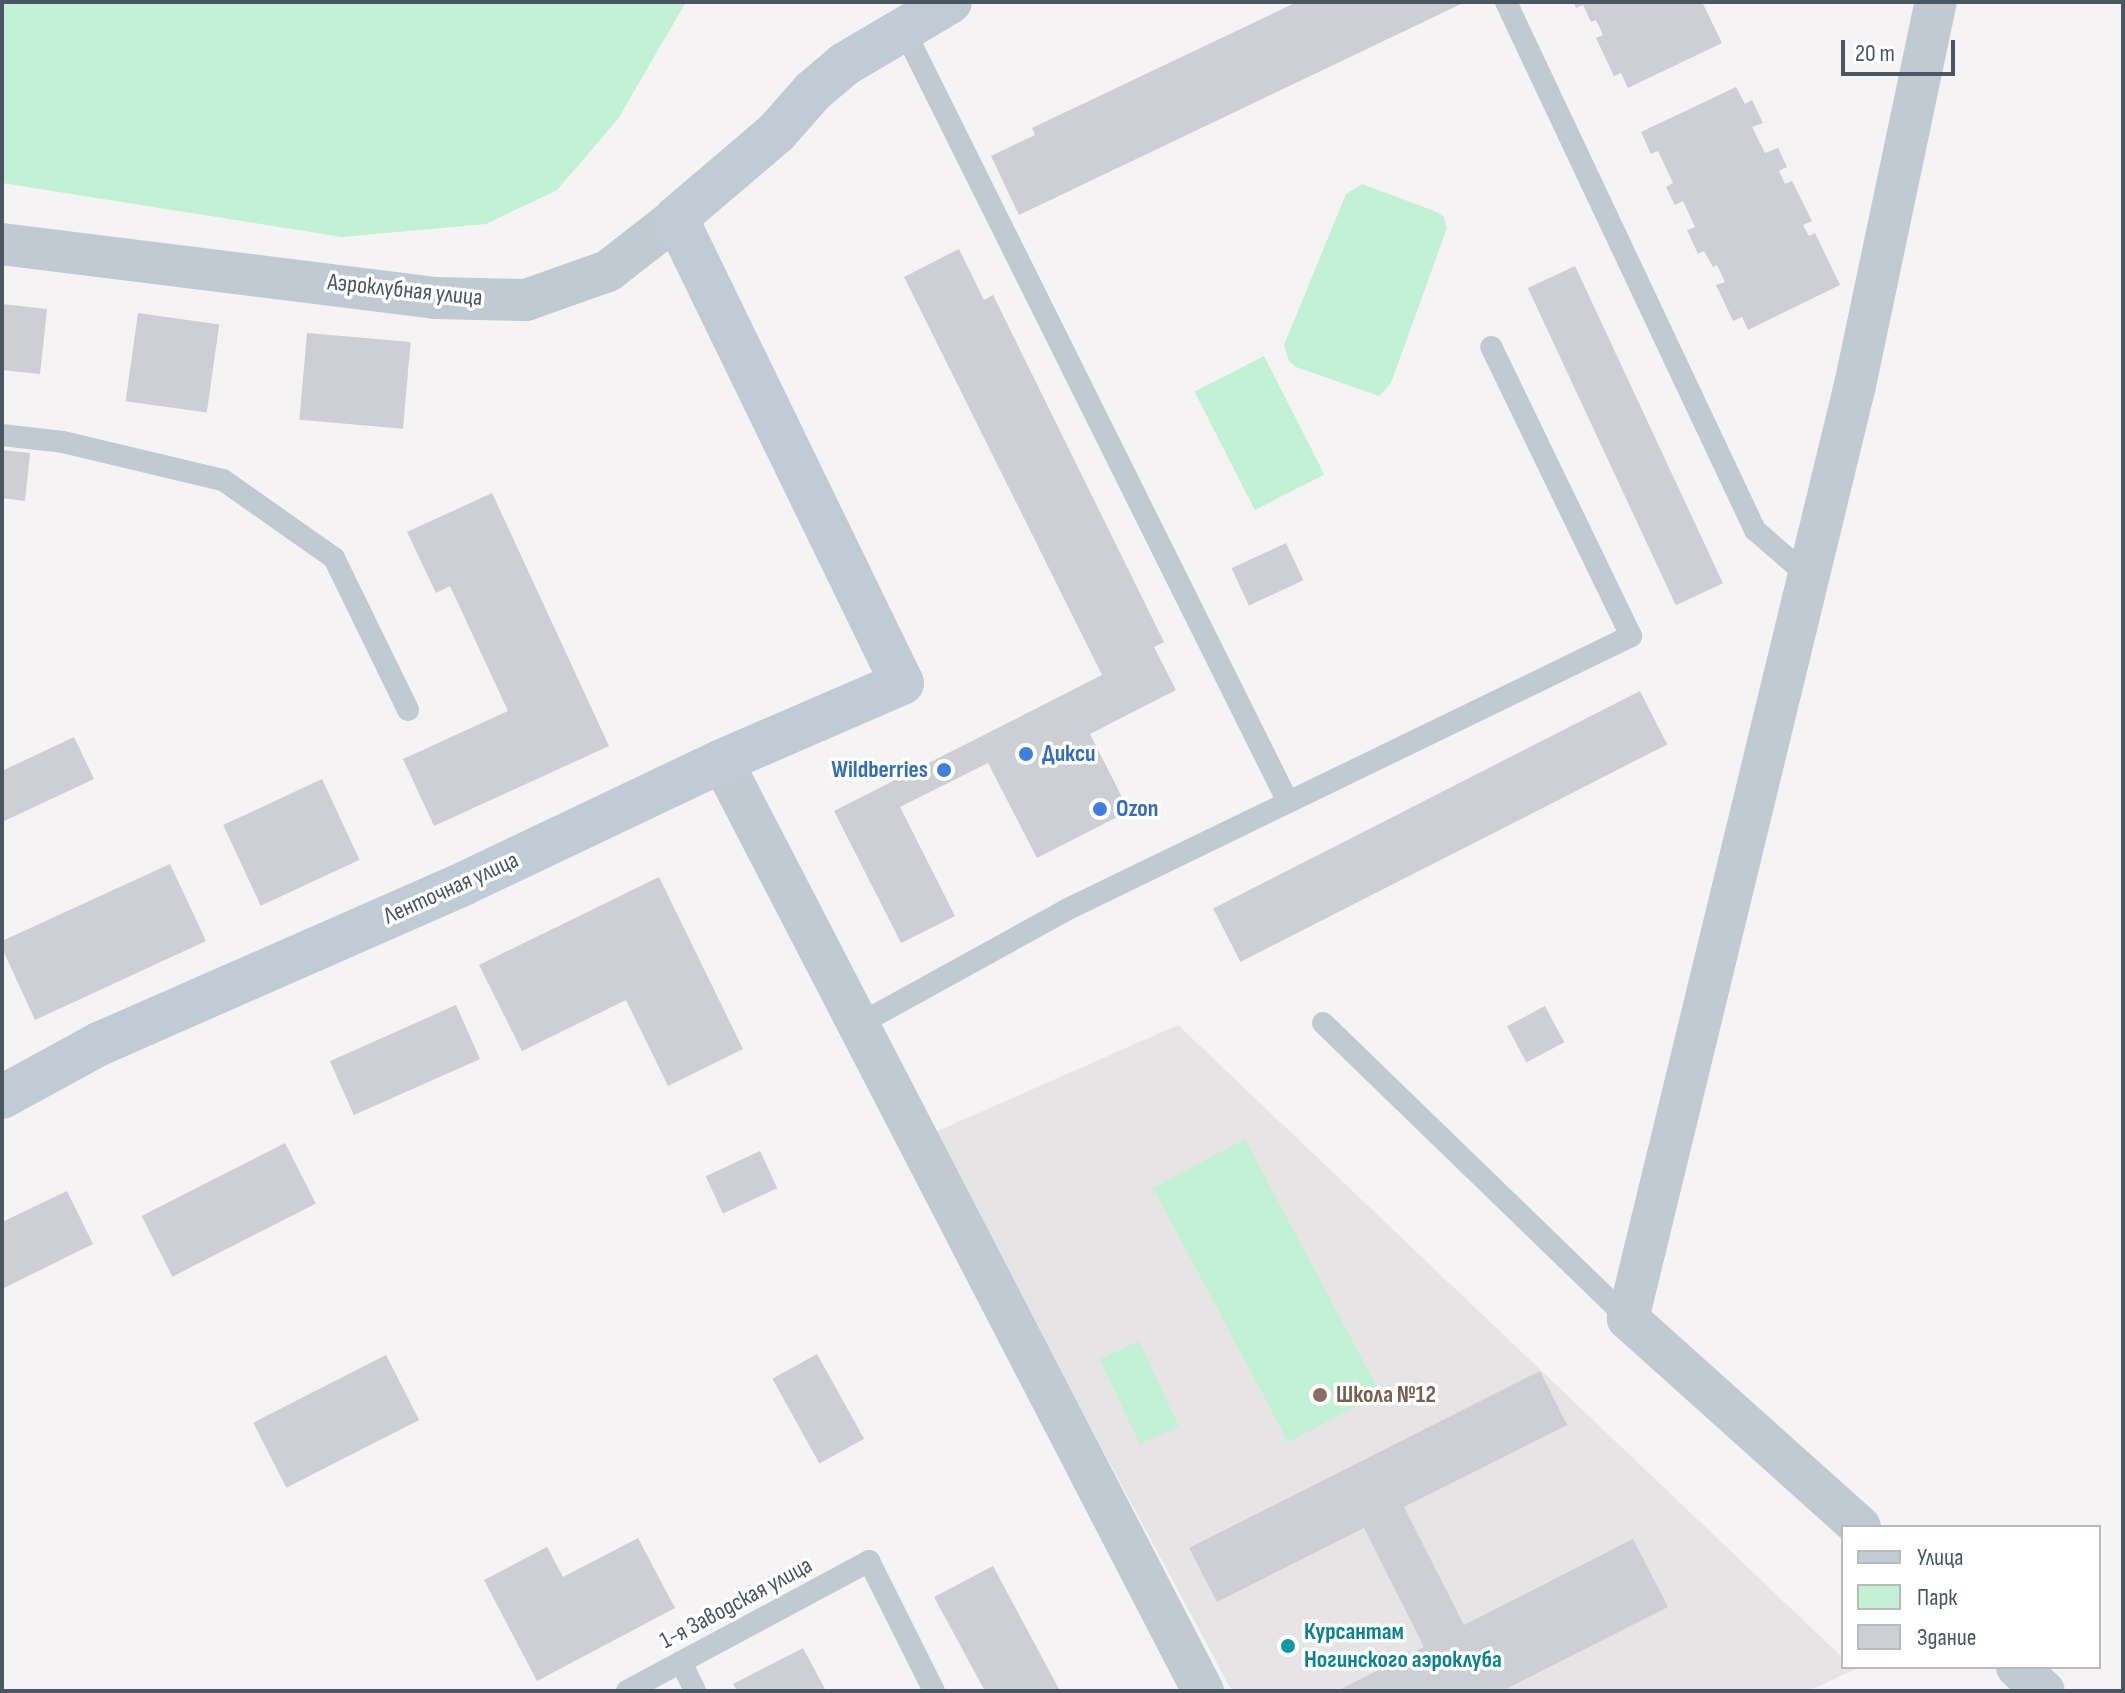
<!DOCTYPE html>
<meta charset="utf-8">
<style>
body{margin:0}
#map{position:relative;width:2125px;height:1693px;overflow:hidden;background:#f5f3f3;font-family:"Sofia Sans Condensed",sans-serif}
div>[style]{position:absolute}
.education>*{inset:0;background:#e6e4e5}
.green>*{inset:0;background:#c3f1d5;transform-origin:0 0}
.building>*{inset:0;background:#cdcfd5;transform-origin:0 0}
.lane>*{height:22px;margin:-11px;padding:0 11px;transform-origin:11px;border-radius:11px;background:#c1cad2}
.street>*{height:42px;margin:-21px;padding:0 21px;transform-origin:21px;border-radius:21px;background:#c1cad2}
.secondary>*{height:44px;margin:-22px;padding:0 22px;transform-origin:22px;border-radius:22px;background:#c1cbd6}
.dots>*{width:22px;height:22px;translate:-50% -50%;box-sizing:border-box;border:4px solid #fff;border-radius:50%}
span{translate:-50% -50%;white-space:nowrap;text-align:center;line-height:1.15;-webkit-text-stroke:7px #fff;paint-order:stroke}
.street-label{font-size:24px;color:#4a5661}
.shop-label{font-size:24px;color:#366cbe;font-weight:700}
.left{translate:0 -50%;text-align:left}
.right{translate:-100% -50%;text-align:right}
.education-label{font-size:24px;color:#785e54;font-weight:700}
.culture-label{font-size:24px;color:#0d838f;font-weight:700}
.frame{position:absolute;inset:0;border:4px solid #4a5661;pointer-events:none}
.legend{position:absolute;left:1841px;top:1525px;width:260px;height:144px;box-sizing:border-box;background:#fff;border:2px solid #b7bbc0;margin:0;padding:10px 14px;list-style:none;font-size:24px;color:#4a5661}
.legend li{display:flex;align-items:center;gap:16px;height:40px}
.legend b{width:40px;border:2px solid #b7bbc0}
.scale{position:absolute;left:1841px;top:40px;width:114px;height:36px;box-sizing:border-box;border:4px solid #4a5661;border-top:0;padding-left:10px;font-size:24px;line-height:28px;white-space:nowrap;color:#4a5661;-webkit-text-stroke:6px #fff;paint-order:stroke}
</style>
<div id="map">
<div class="education">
<div style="clip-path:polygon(1178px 1025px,1843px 1658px,1843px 1667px,1855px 1669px,1809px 1691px,1232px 1691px,933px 1133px)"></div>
</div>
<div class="green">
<div style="clip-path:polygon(2px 2px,686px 2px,618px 119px,557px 190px,486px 224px,342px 237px,2px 183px)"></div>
<div style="clip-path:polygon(1362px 184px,1437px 212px,1444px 217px,1447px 228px,1391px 383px,1379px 396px,1296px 367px,1289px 361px,1284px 345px,1346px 194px)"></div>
<div style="left:1264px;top:356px;width:133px;height:78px;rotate:63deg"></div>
<div style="left:1245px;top:1139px;width:288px;height:104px;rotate:62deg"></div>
<div style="left:1139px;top:1341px;width:94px;height:43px;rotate:65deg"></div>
</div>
<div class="building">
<div style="clip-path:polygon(1297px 2px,1461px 4px,1019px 215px,991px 156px,1035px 135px,1032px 128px)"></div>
<div style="clip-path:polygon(1574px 2px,1702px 2px,1722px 43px,1628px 88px,1621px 73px,1614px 76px,1596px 38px,1603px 35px,1596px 20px,1591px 22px,1583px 5px,1576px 8px)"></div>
<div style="clip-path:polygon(1736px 87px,1745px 104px,1752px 100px,1763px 123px,1752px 127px,1765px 153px,1778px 148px,1787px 167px,1779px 171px,1785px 184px,1792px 181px,1812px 221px,1803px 225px,1809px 236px,1815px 233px,1840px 285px,1748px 330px,1742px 317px,1733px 321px,1716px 285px,1725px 282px,1717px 265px,1713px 267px,1704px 251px,1698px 254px,1687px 230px,1695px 227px,1683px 201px,1675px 205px,1666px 187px,1673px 183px,1658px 151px,1651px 154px,1641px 132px)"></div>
<div style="clip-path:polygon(959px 249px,984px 300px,993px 295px,1164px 642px,1154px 647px,1176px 690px,1090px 734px,1129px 811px,1037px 858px,988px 763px,900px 807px,955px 916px,901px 943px,834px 811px,1102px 675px,904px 277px)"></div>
<div style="left:1575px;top:266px;width:350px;height:52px;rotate:65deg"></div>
<div style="clip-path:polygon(2px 304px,47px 309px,40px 374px,2px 370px)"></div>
<div style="left:138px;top:313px;width:82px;height:89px;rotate:8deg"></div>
<div style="left:307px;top:333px;width:104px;height:87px;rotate:5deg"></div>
<div style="clip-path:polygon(2px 450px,30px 453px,25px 501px,2px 498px)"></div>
<div style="clip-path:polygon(492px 493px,609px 746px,434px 826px,403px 759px,508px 711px,450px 586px,436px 593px,407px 532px)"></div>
<div style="left:1286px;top:543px;width:41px;height:60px;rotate:65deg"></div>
<div style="left:1640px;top:691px;width:60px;height:479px;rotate:63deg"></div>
<div style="clip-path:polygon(74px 737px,94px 779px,2px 822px,2px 771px)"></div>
<div style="left:322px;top:779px;width:89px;height:109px;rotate:65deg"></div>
<div style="clip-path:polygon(170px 864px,206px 941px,35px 1020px,2px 948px,2px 941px)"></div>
<div style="clip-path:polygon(659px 877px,743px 1049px,668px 1086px,626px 1000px,522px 1051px,479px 965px)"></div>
<div style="left:456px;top:1005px;width:59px;height:138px;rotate:66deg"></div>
<div style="left:1545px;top:1006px;width:41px;height:43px;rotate:62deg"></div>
<div style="left:285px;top:1143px;width:68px;height:161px;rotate:63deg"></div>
<div style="left:760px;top:1151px;width:41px;height:60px;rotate:65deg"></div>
<div style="clip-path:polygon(67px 1191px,93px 1244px,2px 1289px,2px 1222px)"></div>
<div style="left:817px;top:1354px;width:97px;height:51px;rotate:61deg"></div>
<div style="left:386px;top:1355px;width:73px;height:149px;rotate:63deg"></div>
<div style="clip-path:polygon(1540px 1371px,1567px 1425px,1404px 1507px,1464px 1625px,1633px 1539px,1668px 1607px,1502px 1691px,1337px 1691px,1424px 1647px,1364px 1528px,1217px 1602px,1189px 1548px)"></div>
<div style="clip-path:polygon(638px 1538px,675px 1608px,537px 1681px,484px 1580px,547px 1547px,563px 1577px)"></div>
<div style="clip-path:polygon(993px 1566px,1060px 1691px,985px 1691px,934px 1597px)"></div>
<div style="clip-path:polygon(803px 1648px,826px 1691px,737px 1691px,733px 1684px)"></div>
</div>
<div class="lane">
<div style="left:1506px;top:2px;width:584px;rotate:64.75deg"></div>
<div style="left:1755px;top:530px;width:70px;rotate:41deg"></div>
<div style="left:903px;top:28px;width:864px;rotate:63.55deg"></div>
<div style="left:2px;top:435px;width:61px;rotate:6.5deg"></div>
<div style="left:63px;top:442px;width:164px;rotate:13.4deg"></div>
<div style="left:223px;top:480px;width:136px;rotate:35.1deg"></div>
<div style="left:334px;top:558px;width:169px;rotate:64deg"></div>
<div style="left:1323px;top:1023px;width:425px;rotate:44.1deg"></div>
<div style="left:856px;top:1026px;width:240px;rotate:-28.9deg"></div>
<div style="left:1066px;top:910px;width:628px;rotate:-25.87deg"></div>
<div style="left:1631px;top:636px;width:321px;rotate:-115.8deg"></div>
<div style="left:681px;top:1662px;width:32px;rotate:64deg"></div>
<div style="left:627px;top:1691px;width:275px;rotate:-28.2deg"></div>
<div style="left:869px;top:1561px;width:145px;rotate:63.4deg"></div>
</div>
<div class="street">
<div style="left:2px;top:244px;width:437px;rotate:7.1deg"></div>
<div style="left:436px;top:298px;width:90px;rotate:1.3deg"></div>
<div style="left:526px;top:300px;width:87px;rotate:-19.5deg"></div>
<div style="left:608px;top:271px;width:86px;rotate:-37.9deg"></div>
<div style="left:722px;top:761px;width:1047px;rotate:62.65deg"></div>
<div style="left:1860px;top:1527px;width:312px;rotate:-138.1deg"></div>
<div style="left:1628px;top:1319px;width:961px;rotate:-76.34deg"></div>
<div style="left:1855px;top:385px;width:391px;rotate:-78.1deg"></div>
<div style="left:2017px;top:1667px;width:36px;rotate:42deg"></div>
</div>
<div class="secondary">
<div style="left:2px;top:1097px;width:111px;rotate:-28.7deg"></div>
<div style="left:99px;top:1044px;width:400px;rotate:-23.7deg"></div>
<div style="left:465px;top:883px;width:284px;rotate:-25.4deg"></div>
<div style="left:722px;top:761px;width:196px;rotate:-23.4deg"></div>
<div style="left:902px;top:683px;width:517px;rotate:-115.92deg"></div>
<div style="left:676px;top:218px;width:131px;rotate:-40.4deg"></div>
<div style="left:776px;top:133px;width:56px;rotate:-48.6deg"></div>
<div style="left:813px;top:91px;width:42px;rotate:-40.2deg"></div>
<div style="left:845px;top:64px;width:122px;rotate:-30.6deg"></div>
</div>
<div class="dots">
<div style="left:1026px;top:754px;background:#3f7fe0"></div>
<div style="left:944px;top:770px;background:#3f7fe0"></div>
<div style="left:1100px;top:809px;background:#3f7fe0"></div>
<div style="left:1320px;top:1395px;background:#8d6e63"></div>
<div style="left:1288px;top:1646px;background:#0f9aa8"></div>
</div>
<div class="street-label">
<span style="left:405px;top:290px;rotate:6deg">Аэроклубная улица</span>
<span style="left:451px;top:888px;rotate:-24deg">Ленточная улица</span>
<span style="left:736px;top:1603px;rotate:-28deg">1-я Заводская улица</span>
</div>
<div class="shop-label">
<span class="left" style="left:1042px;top:754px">Дикси</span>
<span class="right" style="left:928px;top:770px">Wildberries</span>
<span class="left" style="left:1116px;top:809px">Ozon</span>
</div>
<div class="education-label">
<span class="left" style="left:1336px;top:1395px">Школа №12</span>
</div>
<div class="culture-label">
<span class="left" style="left:1304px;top:1646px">Курсантам<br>Ногинского аэроклуба</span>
</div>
<div class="frame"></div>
<ul class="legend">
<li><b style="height:10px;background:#c1cbd6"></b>Улица</li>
<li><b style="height:22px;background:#c3f1d5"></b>Парк</li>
<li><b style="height:22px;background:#cdcfd5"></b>Здание</li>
</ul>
<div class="scale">20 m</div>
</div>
